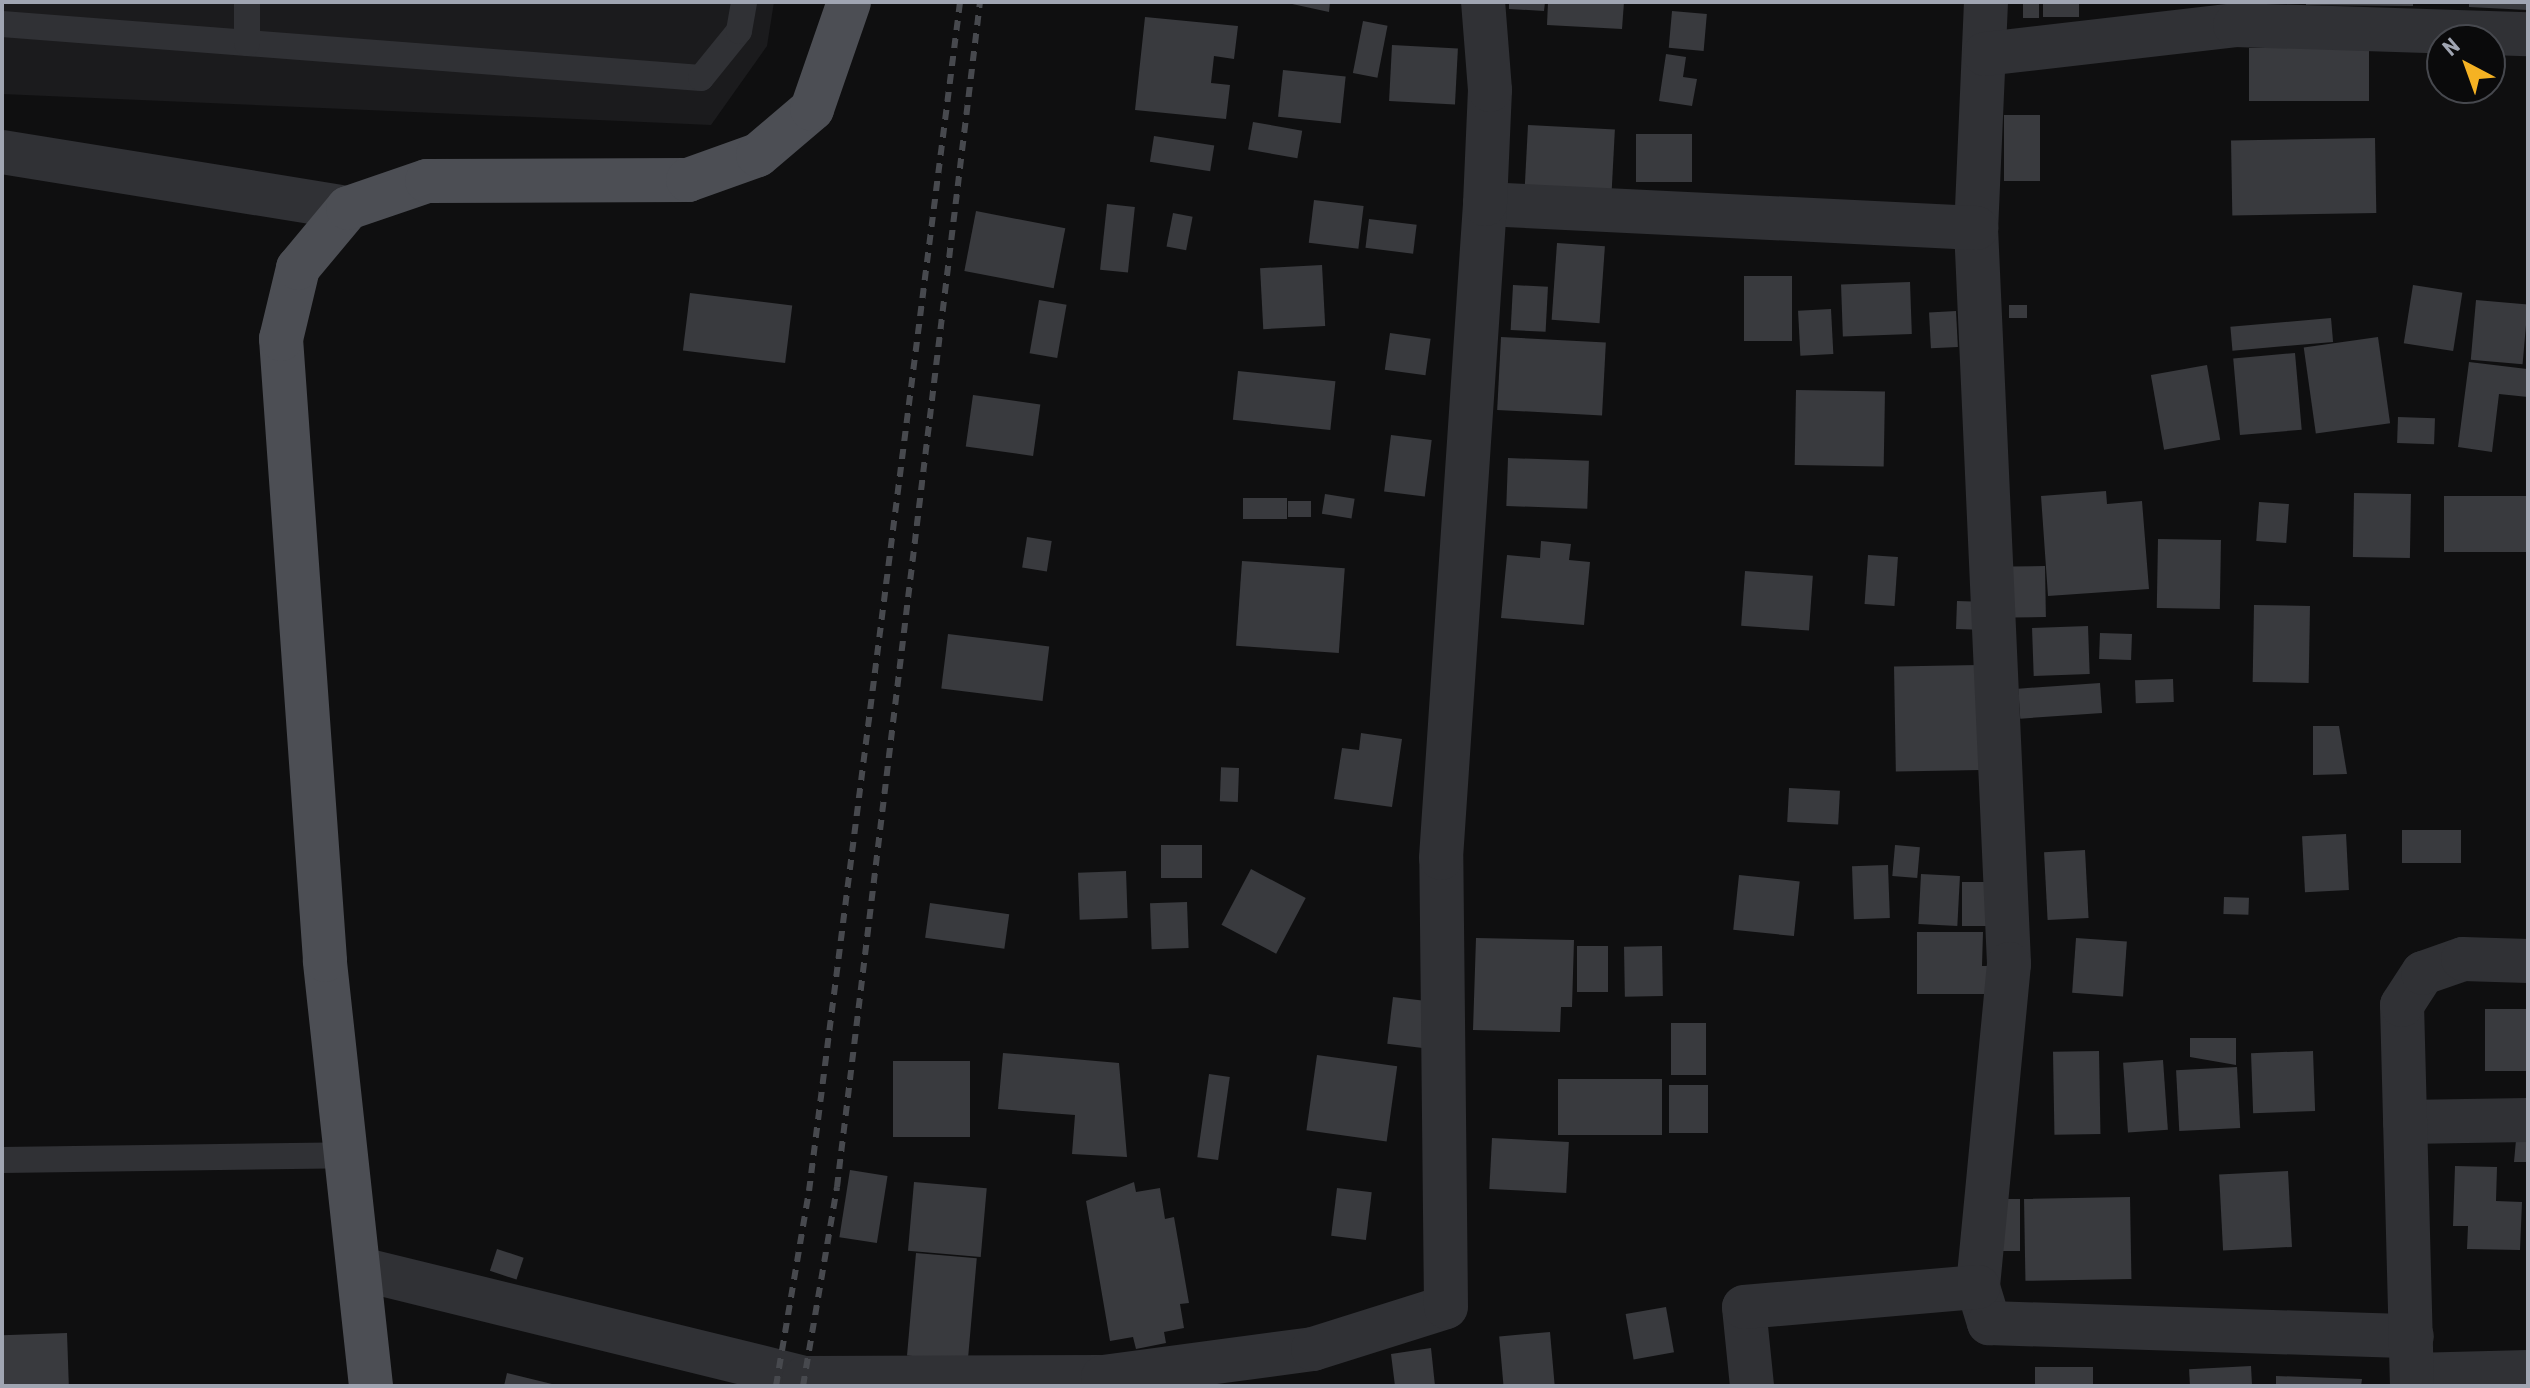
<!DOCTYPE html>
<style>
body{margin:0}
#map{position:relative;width:2530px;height:1388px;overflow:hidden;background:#0f0f10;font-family:"Roboto Condensed",sans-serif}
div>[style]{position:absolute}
.built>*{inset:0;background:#1b1b1d}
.building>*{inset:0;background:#393a3e;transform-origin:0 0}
.lane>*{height:26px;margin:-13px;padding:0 13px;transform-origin:13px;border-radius:13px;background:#303135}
.street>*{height:44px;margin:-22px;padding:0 22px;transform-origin:22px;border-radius:22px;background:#303135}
.primary>*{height:44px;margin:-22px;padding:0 22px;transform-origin:22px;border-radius:22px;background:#4c4e54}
.rail>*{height:6px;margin-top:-3px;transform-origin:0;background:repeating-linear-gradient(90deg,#47494e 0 10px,transparent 0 18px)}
span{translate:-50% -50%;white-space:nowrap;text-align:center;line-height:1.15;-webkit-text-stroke:8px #0a0a0b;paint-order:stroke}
.frame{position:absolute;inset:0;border:4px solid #a0a5b2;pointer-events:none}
.north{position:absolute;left:2426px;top:24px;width:80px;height:80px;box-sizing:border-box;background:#0a0a0b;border:2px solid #46484e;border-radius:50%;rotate:319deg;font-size:22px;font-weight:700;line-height:32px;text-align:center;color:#a0a5b2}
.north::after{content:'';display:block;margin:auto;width:28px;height:36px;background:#f5b223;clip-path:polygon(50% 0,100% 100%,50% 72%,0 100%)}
</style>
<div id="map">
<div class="built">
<div style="clip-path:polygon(2px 2px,774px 2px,767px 46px,711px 125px,2px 94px)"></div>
</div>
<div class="building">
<div style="clip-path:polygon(1283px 2px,1330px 2px,1329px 12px)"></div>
<div style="clip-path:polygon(1509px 2px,1545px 2px,1544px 11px,1509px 9px)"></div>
<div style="clip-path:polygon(1548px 2px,1624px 2px,1622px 29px,1547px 25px)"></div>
<div style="left:2023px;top:2px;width:16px;height:16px"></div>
<div style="left:2043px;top:2px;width:36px;height:15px"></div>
<div style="clip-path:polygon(2306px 2px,2413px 2px,2413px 6px,2306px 5px)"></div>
<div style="clip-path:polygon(2469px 2px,2528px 2px,2528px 10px,2469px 7px)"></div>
<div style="left:1672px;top:11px;width:35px;height:37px;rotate:5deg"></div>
<div style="clip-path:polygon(1145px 17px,1238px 26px,1234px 59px,1214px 56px,1211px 83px,1230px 85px,1226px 119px,1135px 110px)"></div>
<div style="left:1363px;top:21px;width:25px;height:53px;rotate:11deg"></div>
<div style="left:1392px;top:45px;width:66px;height:56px;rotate:3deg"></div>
<div style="left:2249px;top:48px;width:120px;height:53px"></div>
<div style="clip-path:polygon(1666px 54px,1686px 57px,1683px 77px,1697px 79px,1692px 106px,1659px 101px)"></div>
<div style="left:1283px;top:70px;width:63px;height:47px;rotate:6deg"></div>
<div style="left:2040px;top:115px;width:66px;height:36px;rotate:90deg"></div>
<div style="left:1253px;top:122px;width:50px;height:28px;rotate:10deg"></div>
<div style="left:1528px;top:125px;width:87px;height:71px;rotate:3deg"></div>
<div style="left:1636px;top:134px;width:56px;height:48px"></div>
<div style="left:1154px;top:136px;width:61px;height:26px;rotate:9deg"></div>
<div style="left:2375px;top:138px;width:75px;height:144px;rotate:89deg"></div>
<div style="left:1314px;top:200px;width:50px;height:43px;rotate:7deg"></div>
<div style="left:1107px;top:204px;width:28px;height:66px;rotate:6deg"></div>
<div style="left:976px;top:211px;width:91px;height:61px;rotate:11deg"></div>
<div style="left:1173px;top:213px;width:20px;height:34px;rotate:11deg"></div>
<div style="left:1369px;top:219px;width:48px;height:29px;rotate:7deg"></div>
<div style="left:1557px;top:243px;width:48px;height:77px;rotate:4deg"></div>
<div style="left:1322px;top:265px;width:61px;height:62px;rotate:87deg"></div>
<div style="left:1744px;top:276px;width:48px;height:65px"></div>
<div style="left:1910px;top:282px;width:52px;height:69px;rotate:88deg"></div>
<div style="left:1513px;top:285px;width:35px;height:45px;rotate:3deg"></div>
<div style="left:2413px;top:285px;width:50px;height:59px;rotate:9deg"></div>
<div style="left:690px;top:293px;width:103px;height:58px;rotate:7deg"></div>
<div style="left:1039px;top:300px;width:28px;height:54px;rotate:10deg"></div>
<div style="left:2476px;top:300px;width:52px;height:60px;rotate:5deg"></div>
<div style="left:2009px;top:305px;width:18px;height:13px"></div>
<div style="left:1831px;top:309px;width:45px;height:33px;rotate:87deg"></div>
<div style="left:1956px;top:311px;width:36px;height:27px;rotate:87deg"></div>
<div style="left:2331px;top:318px;width:24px;height:101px;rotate:85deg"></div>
<div style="left:1390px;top:333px;width:41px;height:37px;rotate:8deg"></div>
<div style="left:1501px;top:337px;width:105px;height:73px;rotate:3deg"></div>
<div style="left:2378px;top:337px;width:87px;height:75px;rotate:82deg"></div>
<div style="left:2295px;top:353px;width:77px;height:62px;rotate:85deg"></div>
<div style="clip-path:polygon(2469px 362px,2527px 369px,2528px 397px,2499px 394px,2492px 452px,2458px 447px)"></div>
<div style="left:2207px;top:365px;width:76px;height:57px;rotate:80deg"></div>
<div style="left:1238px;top:371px;width:98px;height:49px;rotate:6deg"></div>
<div style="left:1796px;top:390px;width:89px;height:75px;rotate:1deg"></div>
<div style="left:973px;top:395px;width:68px;height:52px;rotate:8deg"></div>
<div style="left:2398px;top:417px;width:37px;height:26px;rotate:2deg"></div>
<div style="left:1391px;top:435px;width:41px;height:57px;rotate:7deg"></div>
<div style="left:1508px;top:458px;width:81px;height:48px;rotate:2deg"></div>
<div style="clip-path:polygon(2106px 491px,2107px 504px,2142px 501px,2149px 589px,2048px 596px,2041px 496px)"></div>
<div style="left:2354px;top:493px;width:57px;height:64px;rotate:1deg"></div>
<div style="left:1325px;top:494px;width:30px;height:20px;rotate:9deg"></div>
<div style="left:2528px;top:496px;width:56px;height:84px;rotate:90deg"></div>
<div style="left:1287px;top:498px;width:21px;height:44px;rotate:90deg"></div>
<div style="left:1311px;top:501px;width:16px;height:23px;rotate:90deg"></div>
<div style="left:2259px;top:502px;width:30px;height:39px;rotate:4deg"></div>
<div style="left:1027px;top:537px;width:25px;height:31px;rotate:9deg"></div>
<div style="left:2158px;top:539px;width:63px;height:69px;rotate:1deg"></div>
<div style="clip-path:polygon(1541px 541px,1571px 544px,1569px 560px,1590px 562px,1584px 625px,1501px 618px,1507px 555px,1540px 558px)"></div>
<div style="left:1868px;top:555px;width:30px;height:49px;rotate:4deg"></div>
<div style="left:1242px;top:561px;width:103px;height:85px;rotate:4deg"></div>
<div style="left:2045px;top:566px;width:51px;height:35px;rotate:89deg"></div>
<div style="left:1745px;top:571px;width:68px;height:55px;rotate:4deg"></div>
<div style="left:1957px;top:601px;width:23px;height:28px;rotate:2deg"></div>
<div style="left:2254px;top:605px;width:56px;height:77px;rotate:1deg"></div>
<div style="left:2088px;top:626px;width:48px;height:56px;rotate:88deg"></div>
<div style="left:2100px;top:633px;width:32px;height:26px;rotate:2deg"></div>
<div style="left:948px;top:634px;width:102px;height:55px;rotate:7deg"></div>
<div style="left:1979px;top:665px;width:105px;height:85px;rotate:89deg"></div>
<div style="left:2173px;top:679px;width:23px;height:38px;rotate:88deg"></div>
<div style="left:2100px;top:683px;width:30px;height:82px;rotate:86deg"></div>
<div style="clip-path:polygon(2313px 726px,2339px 726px,2347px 774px,2313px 775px)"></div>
<div style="clip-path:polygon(1361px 733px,1402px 739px,1392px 807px,1334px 799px,1342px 748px,1359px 750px)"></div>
<div style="left:1239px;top:768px;width:34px;height:18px;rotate:92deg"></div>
<div style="left:1789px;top:788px;width:51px;height:34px;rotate:3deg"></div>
<div style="left:2402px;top:830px;width:59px;height:33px"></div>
<div style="left:2346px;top:834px;width:56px;height:44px;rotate:87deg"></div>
<div style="left:1161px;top:845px;width:41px;height:33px"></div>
<div style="left:1895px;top:845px;width:25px;height:31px;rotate:5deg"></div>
<div style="left:2085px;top:850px;width:68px;height:41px;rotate:87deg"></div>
<div style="left:1888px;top:865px;width:53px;height:36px;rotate:88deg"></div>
<div style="left:1251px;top:869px;width:62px;height:63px;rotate:28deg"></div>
<div style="left:1126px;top:871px;width:47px;height:48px;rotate:88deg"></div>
<div style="left:1921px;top:874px;width:39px;height:50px;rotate:3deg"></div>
<div style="left:1739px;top:875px;width:61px;height:55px;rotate:6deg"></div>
<div style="left:1962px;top:882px;width:32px;height:44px"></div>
<div style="left:2224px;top:897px;width:25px;height:17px;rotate:2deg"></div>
<div style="left:1187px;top:902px;width:46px;height:37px;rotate:88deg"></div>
<div style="left:930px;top:903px;width:80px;height:35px;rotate:8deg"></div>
<div style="clip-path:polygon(1917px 932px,1983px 932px,1982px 966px,1998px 966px,1997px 994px,1917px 994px)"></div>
<div style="clip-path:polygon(1476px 938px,1574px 940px,1572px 1007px,1561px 1007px,1560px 1032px,1473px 1030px)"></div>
<div style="left:2076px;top:938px;width:51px;height:55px;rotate:4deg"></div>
<div style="left:1608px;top:946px;width:46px;height:31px;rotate:90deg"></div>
<div style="left:1662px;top:946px;width:50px;height:38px;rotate:89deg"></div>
<div style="left:1393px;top:997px;width:40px;height:47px;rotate:7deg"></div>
<div style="left:2528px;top:1009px;width:62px;height:43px;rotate:90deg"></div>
<div style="left:1671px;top:1023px;width:35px;height:52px"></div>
<div style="clip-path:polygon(2190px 1038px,2236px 1038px,2236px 1065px,2190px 1057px)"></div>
<div style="left:2099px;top:1051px;width:83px;height:46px;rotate:89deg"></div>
<div style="left:2313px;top:1051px;width:60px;height:62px;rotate:88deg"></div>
<div style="clip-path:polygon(1003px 1053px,1119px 1063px,1127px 1157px,1072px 1154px,1075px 1115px,998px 1109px)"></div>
<div style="left:1317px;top:1055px;width:81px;height:76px;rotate:8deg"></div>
<div style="left:2163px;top:1060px;width:70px;height:40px;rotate:86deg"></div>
<div style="left:893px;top:1061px;width:77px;height:76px"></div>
<div style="left:2237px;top:1067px;width:61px;height:61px;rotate:87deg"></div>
<div style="left:1209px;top:1074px;width:21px;height:84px;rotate:8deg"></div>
<div style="left:1662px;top:1079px;width:56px;height:104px;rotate:90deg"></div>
<div style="left:1669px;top:1085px;width:39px;height:48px"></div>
<div style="left:1492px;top:1138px;width:77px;height:51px;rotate:3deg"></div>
<div style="clip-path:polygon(2516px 1140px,2528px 1140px,2528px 1162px,2514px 1162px)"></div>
<div style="clip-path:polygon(2455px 1166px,2497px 1167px,2496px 1201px,2522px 1202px,2520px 1250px,2467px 1249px,2468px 1226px,2453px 1226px)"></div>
<div style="left:850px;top:1170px;width:38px;height:68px;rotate:9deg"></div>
<div style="left:2288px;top:1171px;width:76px;height:69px;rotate:87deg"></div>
<div style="left:914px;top:1182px;width:73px;height:69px;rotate:5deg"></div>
<div style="clip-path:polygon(1134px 1182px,1136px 1192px,1160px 1188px,1165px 1219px,1174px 1217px,1189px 1303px,1180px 1304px,1184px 1328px,1164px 1332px,1166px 1343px,1136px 1349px,1133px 1337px,1110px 1341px,1086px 1201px)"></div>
<div style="left:1337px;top:1188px;width:35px;height:48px;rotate:7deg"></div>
<div style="left:2130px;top:1197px;width:82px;height:106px;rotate:89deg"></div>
<div style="left:1989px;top:1199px;width:31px;height:52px"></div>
<div style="left:497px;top:1249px;width:28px;height:23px;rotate:18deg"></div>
<div style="left:916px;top:1253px;width:61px;height:103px;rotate:5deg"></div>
<div style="left:1666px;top:1307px;width:46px;height:41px;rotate:80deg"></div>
<div style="left:1550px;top:1332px;width:54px;height:51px;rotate:85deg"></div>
<div style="left:67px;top:1333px;width:53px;height:65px;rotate:88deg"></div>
<div style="clip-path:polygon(1431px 1348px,1435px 1386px,1395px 1386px,1391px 1354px)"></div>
<div style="left:2251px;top:1366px;width:20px;height:62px;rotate:87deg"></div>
<div style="left:2093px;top:1367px;width:19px;height:58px;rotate:90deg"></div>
<div style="clip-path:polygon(507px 1373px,556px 1385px,556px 1386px,504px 1386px)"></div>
<div style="clip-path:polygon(2276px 1376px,2362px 1379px,2361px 1386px,2276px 1386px)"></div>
</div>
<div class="lane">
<div style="left:2px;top:24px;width:701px;rotate:4.42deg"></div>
<div style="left:701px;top:78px;width:60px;rotate:-51deg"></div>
<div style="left:739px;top:31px;width:29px;rotate:-80deg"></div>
<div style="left:247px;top:43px;width:41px;rotate:-90deg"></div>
<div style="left:2px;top:1160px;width:346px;rotate:-0.8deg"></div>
</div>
<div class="street">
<div style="left:1986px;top:2px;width:226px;rotate:92.5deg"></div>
<div style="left:1976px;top:228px;width:737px;rotate:87.43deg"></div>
<div style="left:2009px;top:964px;width:324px;rotate:95.5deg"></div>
<div style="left:1978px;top:1287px;width:38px;rotate:73deg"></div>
<div style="left:1989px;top:1323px;width:423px;rotate:1.8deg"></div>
<div style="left:1985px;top:54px;width:252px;rotate:-6.6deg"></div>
<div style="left:2235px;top:25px;width:293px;rotate:1.8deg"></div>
<div style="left:2px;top:152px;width:351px;rotate:9.2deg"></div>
<div style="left:1485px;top:204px;width:492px;rotate:2.8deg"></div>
<div style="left:2405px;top:1122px;width:123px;rotate:-0.9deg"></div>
<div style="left:361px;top:1269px;width:456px;rotate:13.8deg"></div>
<div style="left:804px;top:1378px;width:299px;rotate:-0.2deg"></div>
<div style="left:1103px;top:1377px;width:212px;rotate:-7.6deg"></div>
<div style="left:1313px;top:1349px;width:139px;rotate:-17.5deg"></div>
<div style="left:1446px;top:1307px;width:449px;rotate:-90.6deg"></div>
<div style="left:1441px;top:858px;width:655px;rotate:-86.15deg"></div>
<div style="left:1485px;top:204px;width:114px;rotate:-87.5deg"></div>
<div style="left:1490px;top:90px;width:88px;rotate:-94.5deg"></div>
<div style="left:2412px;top:1375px;width:116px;rotate:-1.5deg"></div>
<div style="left:1752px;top:1386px;width:79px;rotate:-95.8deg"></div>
<div style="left:1744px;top:1307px;width:235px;rotate:-4.9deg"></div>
<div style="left:2412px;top:1386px;width:381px;rotate:-91.5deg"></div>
<div style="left:2402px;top:1005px;width:38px;rotate:-57deg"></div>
<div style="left:2423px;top:973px;width:42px;rotate:-19.3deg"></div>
<div style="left:2463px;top:959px;width:65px;rotate:1.8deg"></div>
</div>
<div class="primary">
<div style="left:371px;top:1386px;width:428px;rotate:-96.2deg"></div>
<div style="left:325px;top:960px;width:623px;rotate:-94.05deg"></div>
<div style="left:281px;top:339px;width:73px;rotate:-76.5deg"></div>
<div style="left:298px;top:268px;width:78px;rotate:-50.2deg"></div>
<div style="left:348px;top:208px;width:83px;rotate:-18.9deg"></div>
<div style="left:427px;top:181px;width:261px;rotate:-0.2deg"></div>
<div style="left:688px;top:180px;width:74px;rotate:-19.7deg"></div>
<div style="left:758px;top:155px;width:71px;rotate:-40.4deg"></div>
<div style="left:812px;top:109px;width:113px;rotate:-70.9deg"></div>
</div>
<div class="rail">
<div style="left:776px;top:1386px;width:198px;rotate:-80.4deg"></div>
<div style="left:809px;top:1191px;width:1199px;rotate:-82.76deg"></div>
<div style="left:803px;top:1386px;width:202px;rotate:-80.3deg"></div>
<div style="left:837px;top:1187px;width:1194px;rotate:-83.12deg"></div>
</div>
<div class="frame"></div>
<div class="north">N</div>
</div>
